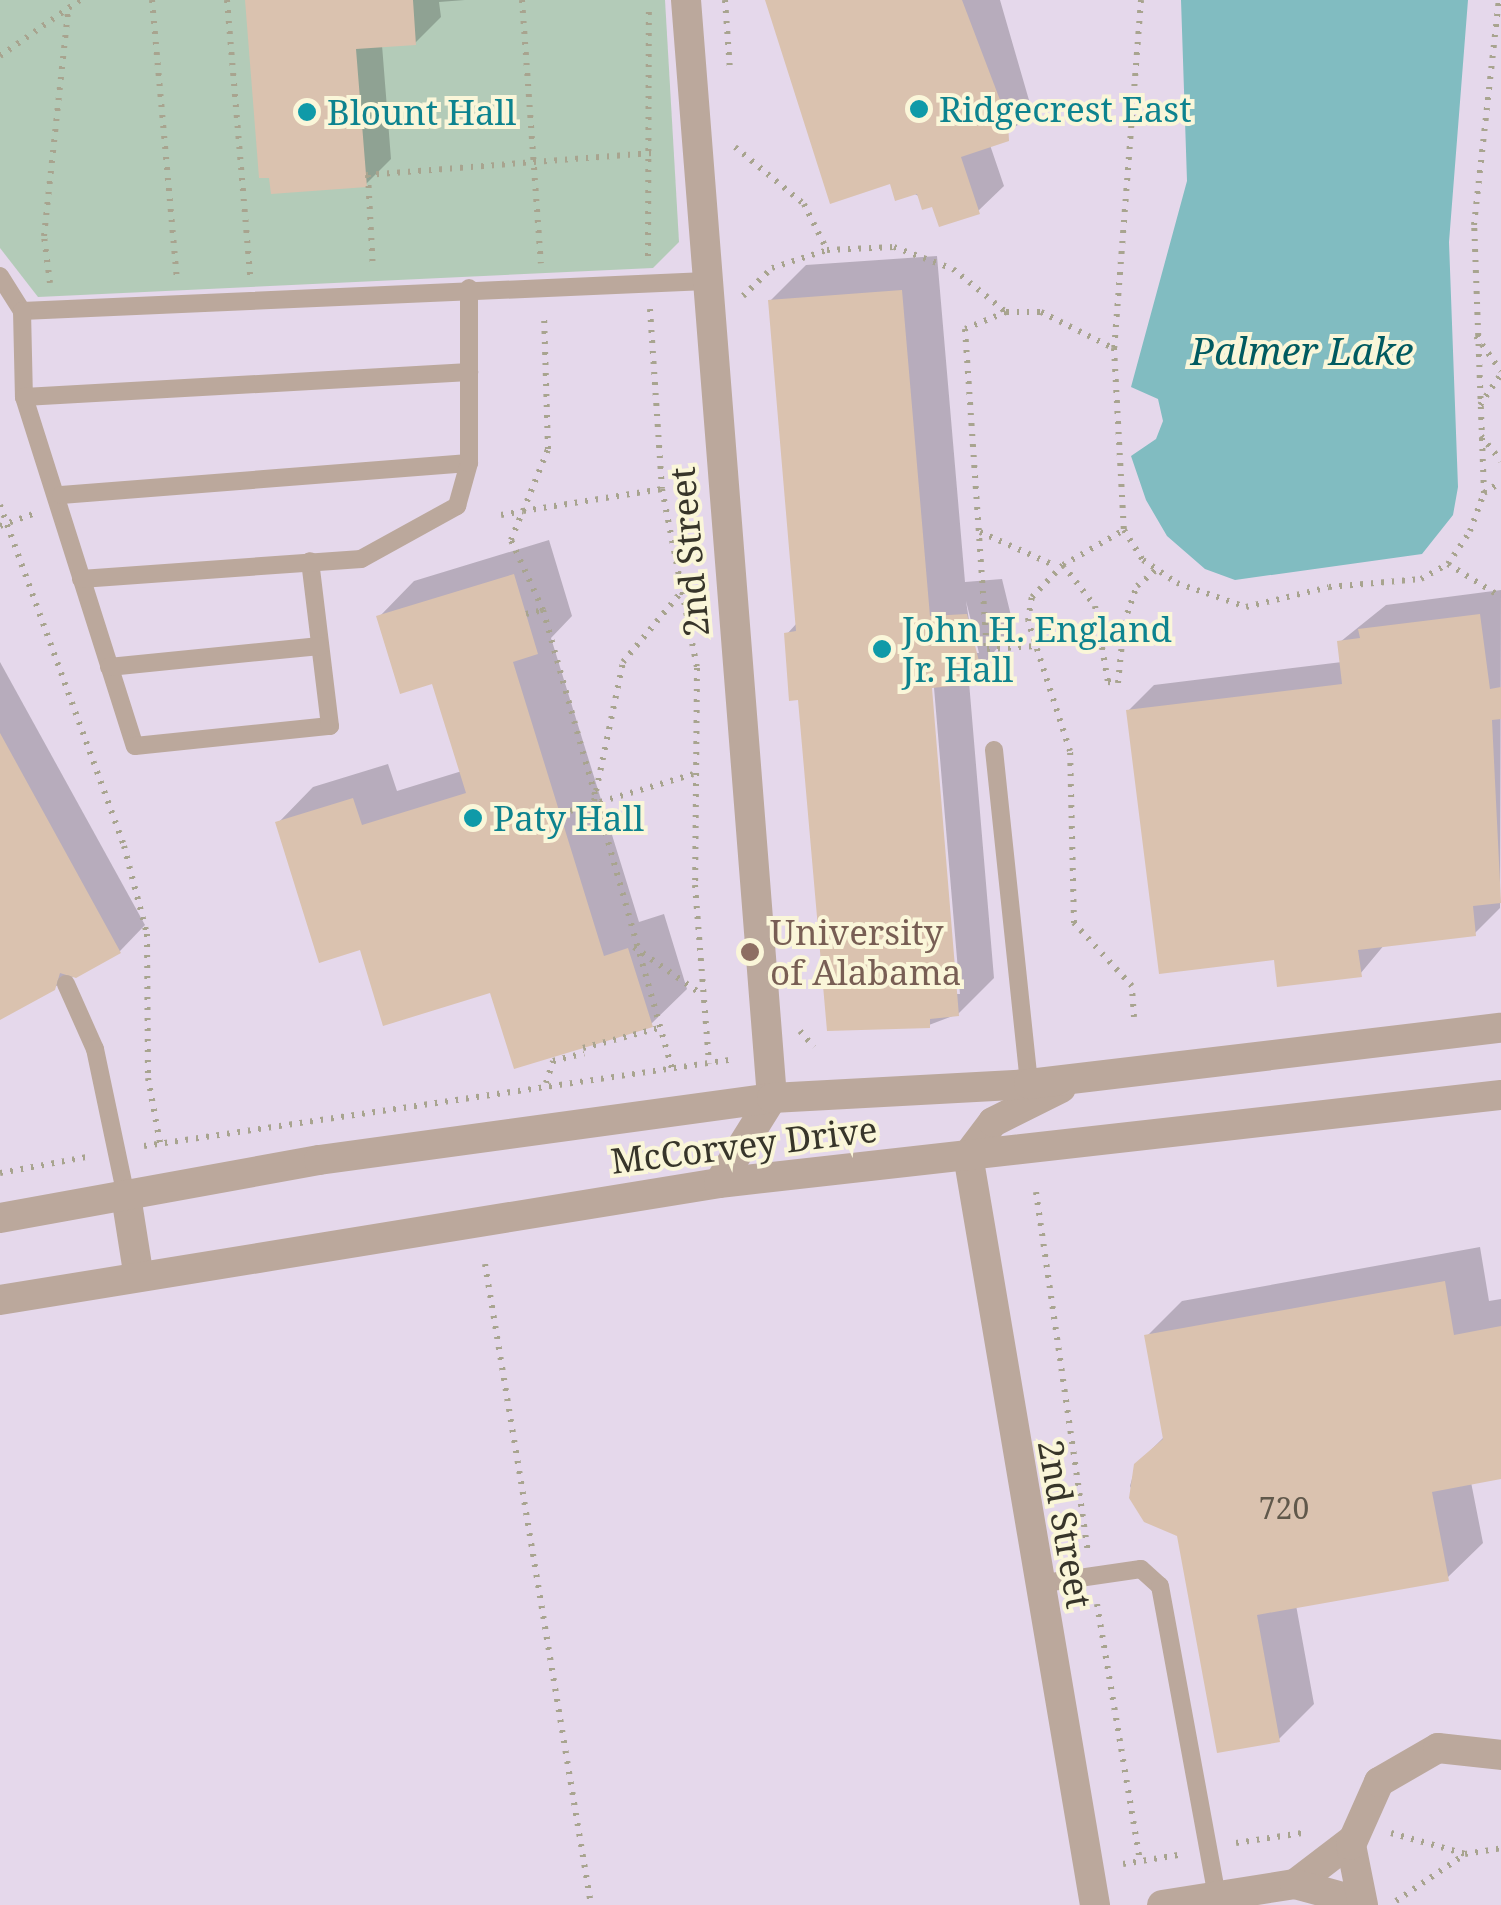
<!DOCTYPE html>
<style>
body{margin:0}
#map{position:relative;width:1501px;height:1905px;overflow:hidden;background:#ede8cc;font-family:"Noto Serif",serif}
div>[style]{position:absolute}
.education>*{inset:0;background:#e5d8eb;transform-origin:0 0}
.green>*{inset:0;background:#b3cbb8}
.water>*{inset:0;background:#81bcc1}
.shadow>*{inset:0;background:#0003}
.building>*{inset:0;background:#dac2af}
.path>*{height:6px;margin-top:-3px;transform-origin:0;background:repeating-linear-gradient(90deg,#a8a48f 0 2.5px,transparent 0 10.5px)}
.service>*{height:18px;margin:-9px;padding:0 9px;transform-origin:9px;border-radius:9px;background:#bba89c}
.minor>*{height:30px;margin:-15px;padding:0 15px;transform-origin:15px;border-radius:15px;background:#bba89c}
.dots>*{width:28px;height:28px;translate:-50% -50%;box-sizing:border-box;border:5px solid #faf6d9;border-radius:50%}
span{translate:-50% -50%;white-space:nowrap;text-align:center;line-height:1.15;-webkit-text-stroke:8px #faf6d9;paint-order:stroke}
.number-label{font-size:30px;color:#60584b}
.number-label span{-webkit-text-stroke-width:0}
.culture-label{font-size:35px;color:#0d838f}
.left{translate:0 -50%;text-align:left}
.street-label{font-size:35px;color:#37352a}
.education-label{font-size:35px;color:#785e54}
.water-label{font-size:38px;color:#005a60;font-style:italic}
</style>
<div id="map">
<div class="education">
<div style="left:0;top:0;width:1501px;height:1905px"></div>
</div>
<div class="green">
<div style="clip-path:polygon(0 0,665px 0,679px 242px,653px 268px,38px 297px,0 248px)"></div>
</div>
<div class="water">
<div style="clip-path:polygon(1181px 0,1468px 0,1449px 242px,1458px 487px,1453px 515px,1422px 554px,1235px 580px,1205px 569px,1167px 536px,1146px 500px,1131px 456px,1156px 439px,1163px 421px,1158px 399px,1131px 387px,1187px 181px)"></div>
</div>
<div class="shadow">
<div style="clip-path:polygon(248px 0,465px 0,439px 2px,441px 17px,415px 43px,382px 45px,391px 159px,365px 185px)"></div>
<div style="clip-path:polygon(767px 0,1000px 0,1033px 114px,990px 145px,1004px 186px,978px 211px,933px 204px,891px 181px)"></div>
<div style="clip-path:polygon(evenodd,937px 256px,965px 582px,1002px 579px,1014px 628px,969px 682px,994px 978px,958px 1014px,929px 1025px,800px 697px,787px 634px,797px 623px,771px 300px,806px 265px,937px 256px,966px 601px,979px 653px,974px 653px,966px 601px,937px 256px,928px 676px,933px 676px,960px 994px,955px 994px,928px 676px)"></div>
<div style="clip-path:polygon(549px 540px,572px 616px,551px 638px,639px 922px,664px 914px,687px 989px,651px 1024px,492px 990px,278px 823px,313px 787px,388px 764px,397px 791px,462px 771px,434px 681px,379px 617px,414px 581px)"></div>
<div style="clip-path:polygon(1501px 590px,1500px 908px,1475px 933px,1385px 944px,1360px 974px,1276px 958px,1129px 710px,1154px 685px,1342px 662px,1340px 642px,1386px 605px)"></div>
<div style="clip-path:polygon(0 662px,145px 925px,120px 951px,0 1017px)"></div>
<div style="clip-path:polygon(1480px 1247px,1489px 1301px,1501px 1299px,1501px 1476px,1471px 1482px,1483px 1543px,1447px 1578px,1296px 1605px,1314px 1704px,1279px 1739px,1179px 1534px,1149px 1522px,1130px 1486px,1136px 1465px,1165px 1436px,1147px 1336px,1182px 1301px)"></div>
</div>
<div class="building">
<div style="clip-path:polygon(245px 0,413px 0,416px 45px,356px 49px,367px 187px,271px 194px,269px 178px,259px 178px)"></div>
<div style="clip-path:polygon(765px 0,962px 0,1008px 121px,1009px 141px,961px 157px,980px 214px,939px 227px,932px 207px,922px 210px,917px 194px,895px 201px,890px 184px,830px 204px)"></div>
<div style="clip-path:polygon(902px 290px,930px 616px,967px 614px,980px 665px,971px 666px,972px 684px,932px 688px,959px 1016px,930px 1019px,930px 1028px,827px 1031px,798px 700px,789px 701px,784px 633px,796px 631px,768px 300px)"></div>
<div style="clip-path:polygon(514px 574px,538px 654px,513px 662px,604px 956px,628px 948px,653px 1027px,514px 1069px,490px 993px,383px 1026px,360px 950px,319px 963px,275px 822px,353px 798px,362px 825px,466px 793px,432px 684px,400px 694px,376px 616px)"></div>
<div style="clip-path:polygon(1480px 614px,1490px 689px,1501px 687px,1501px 719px,1492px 720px,1501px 903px,1473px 906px,1476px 936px,1358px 950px,1362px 977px,1277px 987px,1274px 960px,1159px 974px,1126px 710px,1342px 684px,1337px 641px,1360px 638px,1358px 629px)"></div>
<div style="clip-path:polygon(0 733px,121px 953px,76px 978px,60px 973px,55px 990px,0 1020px)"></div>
<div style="clip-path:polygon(1445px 1281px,1454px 1335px,1501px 1326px,1501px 1479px,1432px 1492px,1449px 1581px,1257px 1615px,1280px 1742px,1217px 1753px,1177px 1536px,1144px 1522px,1129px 1498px,1134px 1464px,1163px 1439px,1144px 1335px)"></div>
</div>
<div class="path">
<div style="left:152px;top:0;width:279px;rotate:84.9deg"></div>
<div style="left:227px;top:0;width:276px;rotate:85.2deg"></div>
<div style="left:522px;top:0;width:264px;rotate:85.9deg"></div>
<div style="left:725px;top:0;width:69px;rotate:85.9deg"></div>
<div style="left:1141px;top:0;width:349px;rotate:94.4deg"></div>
<div style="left:1114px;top:348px;width:182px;rotate:86.9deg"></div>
<div style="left:1124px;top:530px;width:36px;rotate:58deg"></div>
<div style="left:1143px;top:560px;width:41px;rotate:34.1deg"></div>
<div style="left:1177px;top:583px;width:73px;rotate:19.2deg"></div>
<div style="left:1246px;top:607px;width:85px;rotate:-13.5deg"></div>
<div style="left:1329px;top:587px;width:92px;rotate:-5deg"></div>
<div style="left:1421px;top:579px;width:31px;rotate:-29deg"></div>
<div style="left:1448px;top:564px;width:40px;rotate:-56deg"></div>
<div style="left:1470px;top:531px;width:40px;rotate:-69.8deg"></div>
<div style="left:1484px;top:493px;width:268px;rotate:-92.1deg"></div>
<div style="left:1474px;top:225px;width:226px;rotate:-83.7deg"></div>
<div style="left:0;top:56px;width:98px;rotate:-35deg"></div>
<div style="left:735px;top:147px;width:89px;rotate:39.6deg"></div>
<div style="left:804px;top:204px;width:51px;rotate:63.4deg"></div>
<div style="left:366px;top:175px;width:287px;rotate:-4.4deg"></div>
<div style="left:368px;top:175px;width:94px;rotate:87deg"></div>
<div style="left:648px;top:256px;width:247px;rotate:-89.8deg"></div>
<div style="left:50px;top:283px;width:47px;rotate:-97.3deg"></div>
<div style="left:44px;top:236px;width:226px;rotate:-83.9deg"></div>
<div style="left:743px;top:296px;width:40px;rotate:-44deg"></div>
<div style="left:772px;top:268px;width:58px;rotate:-18.1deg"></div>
<div style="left:827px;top:250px;width:67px;rotate:-2.6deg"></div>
<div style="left:894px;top:247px;width:63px;rotate:20.4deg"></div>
<div style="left:953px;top:269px;width:68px;rotate:39.1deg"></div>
<div style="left:1006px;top:312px;width:35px"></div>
<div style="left:1041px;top:312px;width:80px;rotate:26.6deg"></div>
<div style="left:650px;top:309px;width:180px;rotate:86.2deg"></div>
<div style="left:662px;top:489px;width:182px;rotate:78.9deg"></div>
<div style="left:697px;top:668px;width:217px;rotate:90.5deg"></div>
<div style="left:695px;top:885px;width:179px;rotate:85.5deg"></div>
<div style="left:1006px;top:312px;width:44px;rotate:157.5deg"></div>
<div style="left:965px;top:329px;width:321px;rotate:86.1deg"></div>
<div style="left:987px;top:649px;width:50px;rotate:-3.4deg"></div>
<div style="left:1476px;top:336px;width:43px;rotate:54.5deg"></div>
<div style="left:1480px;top:405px;width:37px;rotate:-56deg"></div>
<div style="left:1481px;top:436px;width:32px;rotate:51deg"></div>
<div style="left:1484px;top:493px;width:20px;rotate:-33deg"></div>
<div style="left:0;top:505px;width:363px;rotate:70deg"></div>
<div style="left:124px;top:846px;width:91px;rotate:75.4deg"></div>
<div style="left:147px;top:934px;width:144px;rotate:89.6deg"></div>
<div style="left:148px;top:1078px;width:66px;rotate:79.5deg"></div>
<div style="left:501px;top:515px;width:22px;rotate:-10deg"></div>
<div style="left:523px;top:511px;width:67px;rotate:-68deg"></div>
<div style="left:548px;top:449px;width:134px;rotate:-91.7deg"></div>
<div style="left:0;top:526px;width:38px;rotate:-20deg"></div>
<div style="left:980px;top:532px;width:83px;rotate:24.1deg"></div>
<div style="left:1448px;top:564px;width:62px;rotate:31.9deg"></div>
<div style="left:1063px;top:565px;width:70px;rotate:-29.8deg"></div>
<div style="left:543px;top:610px;width:77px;rotate:-114.6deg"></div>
<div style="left:511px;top:540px;width:31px;rotate:-68deg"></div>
<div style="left:523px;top:511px;width:141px;rotate:-9deg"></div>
<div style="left:526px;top:614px;width:17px;rotate:-13deg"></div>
<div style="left:543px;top:610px;width:476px;rotate:74.3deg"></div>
<div style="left:594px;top:801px;width:142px;rotate:-78.2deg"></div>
<div style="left:623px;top:662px;width:94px;rotate:-50.2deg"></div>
<div style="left:560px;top:814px;width:139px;rotate:-16.7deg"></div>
<div style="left:634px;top:947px;width:82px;rotate:35deg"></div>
<div style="left:1134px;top:1017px;width:31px;rotate:-94deg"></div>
<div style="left:1132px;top:986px;width:86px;rotate:-132.6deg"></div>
<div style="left:1074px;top:923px;width:172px;rotate:-91.3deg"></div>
<div style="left:1070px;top:751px;width:137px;rotate:-107.9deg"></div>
<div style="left:1028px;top:621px;width:24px;rotate:-81deg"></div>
<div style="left:1032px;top:597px;width:45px;rotate:-45.9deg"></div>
<div style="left:1063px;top:565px;width:52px;rotate:52deg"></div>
<div style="left:1095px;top:606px;width:77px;rotate:80.3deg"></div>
<div style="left:1108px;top:682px;width:10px;rotate:6deg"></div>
<div style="left:1118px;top:683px;width:60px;rotate:-84.3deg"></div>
<div style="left:1124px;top:623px;width:39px;rotate:-71deg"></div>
<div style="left:1137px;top:586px;width:26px;rotate:-40deg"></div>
<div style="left:800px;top:1031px;width:21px;rotate:49deg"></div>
<div style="left:583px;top:1048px;width:79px;rotate:-14.7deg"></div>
<div style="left:546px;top:1083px;width:23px;rotate:-72deg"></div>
<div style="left:553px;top:1061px;width:32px;rotate:-14deg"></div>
<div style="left:144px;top:1146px;width:597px;rotate:-8.37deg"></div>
<div style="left:0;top:1173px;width:94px;rotate:-10.5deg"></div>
<div style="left:1036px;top:1192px;width:364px;rotate:81.8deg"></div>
<div style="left:485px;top:1264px;width:650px;rotate:80.61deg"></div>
<div style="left:1097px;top:1604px;width:261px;rotate:80.5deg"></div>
<div style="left:1391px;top:1833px;width:77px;rotate:15.8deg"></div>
<div style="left:1465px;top:1854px;width:36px;rotate:-9deg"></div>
<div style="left:1236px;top:1843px;width:67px;rotate:-8.6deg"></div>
<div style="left:1123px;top:1864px;width:62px;rotate:-9.3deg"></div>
<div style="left:1396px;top:1901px;width:82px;rotate:-34.1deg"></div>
</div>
<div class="service">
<div style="left:0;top:276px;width:41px;rotate:57.8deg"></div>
<div style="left:22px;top:311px;width:685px;rotate:-2.51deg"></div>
<div style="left:22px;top:311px;width:86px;rotate:88.7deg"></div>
<div style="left:24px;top:397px;width:366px;rotate:72.4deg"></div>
<div style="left:135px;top:746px;width:196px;rotate:-5.9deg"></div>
<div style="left:330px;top:726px;width:166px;rotate:-96.9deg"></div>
<div style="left:24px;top:397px;width:446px;rotate:-3.2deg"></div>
<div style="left:61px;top:495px;width:409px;rotate:-4.5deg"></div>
<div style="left:81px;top:579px;width:281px;rotate:-4.1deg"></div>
<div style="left:361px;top:559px;width:110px;rotate:-28.9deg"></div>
<div style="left:457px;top:506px;width:45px;rotate:-74.4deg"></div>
<div style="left:469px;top:463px;width:175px;rotate:-90deg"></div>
<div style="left:109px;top:667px;width:212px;rotate:-5.7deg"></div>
<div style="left:994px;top:750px;width:336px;rotate:84deg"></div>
<div style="left:66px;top:984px;width:71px;rotate:66deg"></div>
<div style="left:95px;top:1049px;width:150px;rotate:78.1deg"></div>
<div style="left:1038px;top:1584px;width:104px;rotate:-8.3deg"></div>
<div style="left:1141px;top:1569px;width:25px;rotate:42deg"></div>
<div style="left:1160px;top:1586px;width:317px;rotate:79.6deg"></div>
</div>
<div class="minor">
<div style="left:686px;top:0;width:1101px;rotate:85.52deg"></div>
<div style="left:968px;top:1155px;width:761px;rotate:80.39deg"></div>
<div style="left:968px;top:1155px;width:41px;rotate:-52.9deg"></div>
<div style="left:993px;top:1122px;width:76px;rotate:-26.6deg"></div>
<div style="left:719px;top:1183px;width:100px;rotate:-58.1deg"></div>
<div style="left:126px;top:1196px;width:77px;rotate:81deg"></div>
<div style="left:0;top:1218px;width:324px;rotate:-10.3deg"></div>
<div style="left:319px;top:1160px;width:457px;rotate:-7.8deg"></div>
<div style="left:772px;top:1098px;width:257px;rotate:-3.1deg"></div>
<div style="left:1029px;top:1084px;width:475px;rotate:-6.8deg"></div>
<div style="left:0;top:1300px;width:728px;rotate:-9.24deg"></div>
<div style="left:719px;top:1183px;width:787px;rotate:-6.42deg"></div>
<div style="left:1295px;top:1884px;width:71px;rotate:-37.5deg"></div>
<div style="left:1162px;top:1905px;width:135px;rotate:-9deg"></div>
<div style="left:1295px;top:1884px;width:68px;rotate:15.3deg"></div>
<div style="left:1363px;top:1905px;width:61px;rotate:-101.3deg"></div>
<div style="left:1351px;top:1845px;width:69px;rotate:-66deg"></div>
<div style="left:1379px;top:1782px;width:68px;rotate:-30deg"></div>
<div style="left:1438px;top:1748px;width:63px;rotate:6.3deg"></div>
</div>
<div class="dots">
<div style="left:919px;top:109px;background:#0f9aa8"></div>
<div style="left:307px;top:112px;background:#0f9aa8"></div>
<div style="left:882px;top:649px;background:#0f9aa8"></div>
<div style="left:473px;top:818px;background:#0f9aa8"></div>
<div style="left:750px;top:952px;background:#8d6e63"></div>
</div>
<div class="number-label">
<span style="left:1284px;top:1508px">720</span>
</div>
<div class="culture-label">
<span class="left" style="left:939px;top:109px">Ridgecrest East</span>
<span class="left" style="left:327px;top:112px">Blount Hall</span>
<span class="left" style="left:902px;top:649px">John H. England<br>Jr. Hall</span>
<span class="left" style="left:493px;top:818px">Paty Hall</span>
</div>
<div class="street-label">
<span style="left:689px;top:552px;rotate:-95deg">2nd Street</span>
<span style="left:744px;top:1145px;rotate:-7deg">McCorvey Drive</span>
<span style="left:1065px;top:1524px;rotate:80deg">2nd Street</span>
</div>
<div class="education-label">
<span class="left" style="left:770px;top:952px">University<br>of Alabama</span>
</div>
<div class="water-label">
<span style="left:1302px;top:351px">Palmer Lake</span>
</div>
</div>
